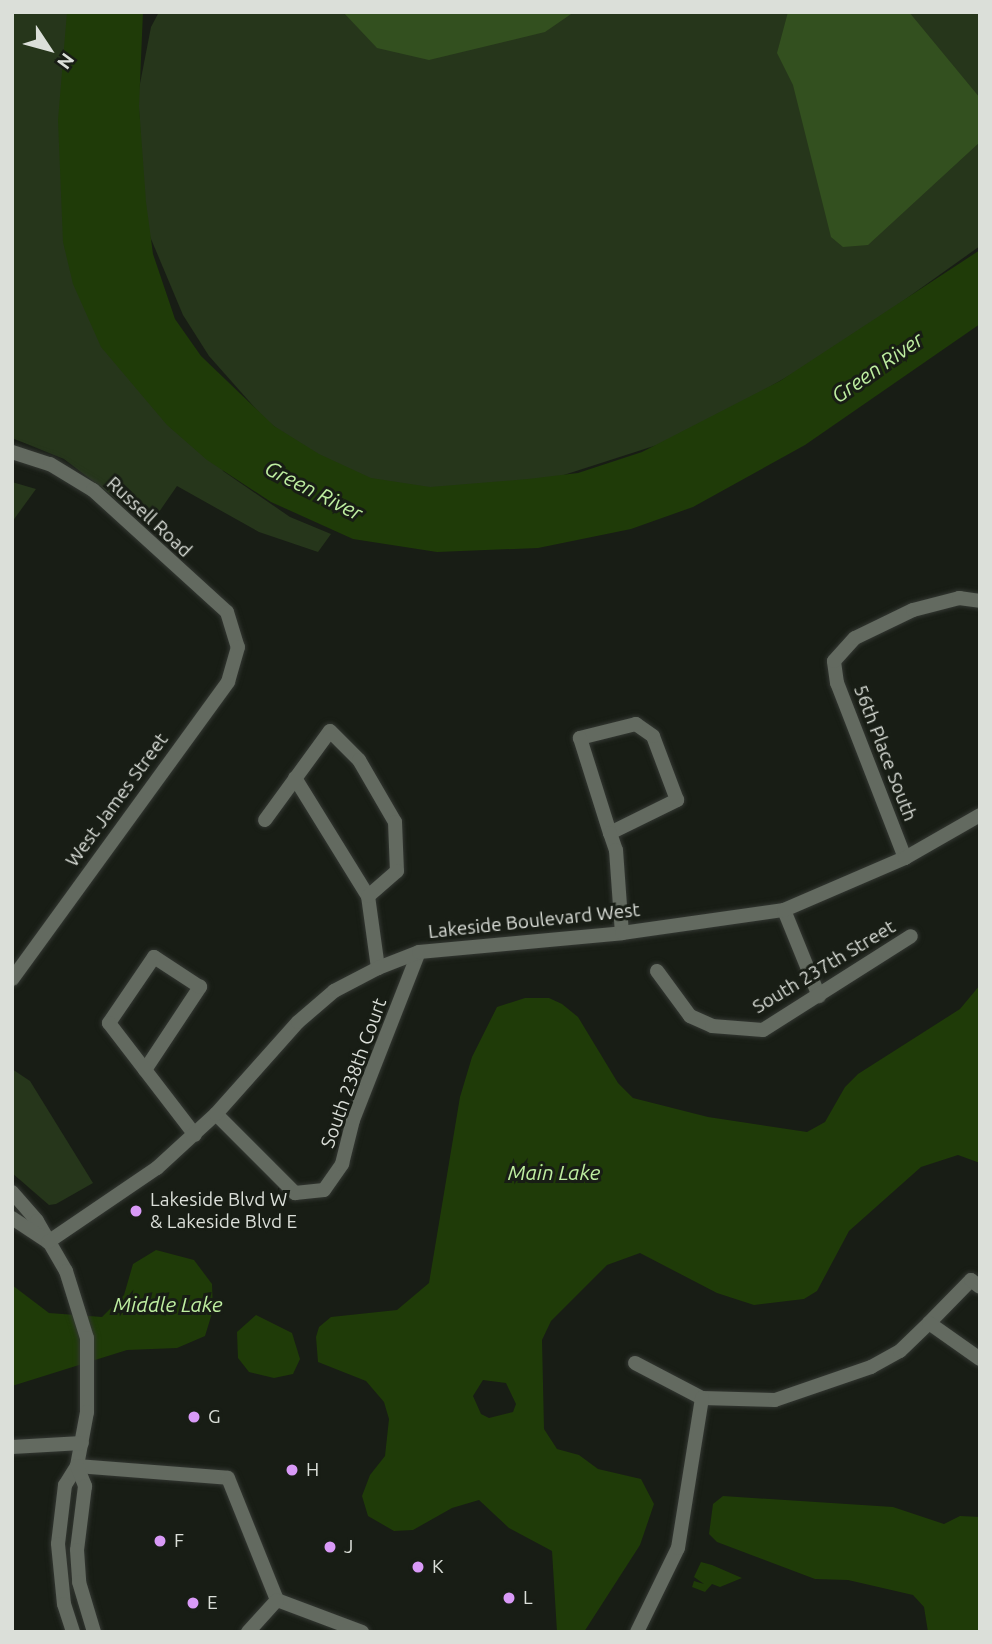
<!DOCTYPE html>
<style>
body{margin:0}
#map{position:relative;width:992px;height:1644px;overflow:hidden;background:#181d15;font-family:Ubuntu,sans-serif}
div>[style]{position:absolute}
.green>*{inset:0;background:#26361b}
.forest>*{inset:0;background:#33501f}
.water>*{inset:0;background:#1f3b08}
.roads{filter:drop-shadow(0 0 2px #333732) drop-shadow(0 0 2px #333732)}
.minor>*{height:14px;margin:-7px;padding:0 7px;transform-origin:7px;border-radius:7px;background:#636a60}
.dots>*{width:19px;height:19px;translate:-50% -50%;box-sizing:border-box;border:4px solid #181d15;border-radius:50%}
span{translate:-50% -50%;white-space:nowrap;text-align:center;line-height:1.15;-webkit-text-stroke:6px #181d15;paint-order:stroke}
.street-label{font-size:19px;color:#dbdfd9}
.poi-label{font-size:19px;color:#dbdfd9}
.left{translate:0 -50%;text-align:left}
.water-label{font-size:21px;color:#beeea1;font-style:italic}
.frame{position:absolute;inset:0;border:14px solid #dbdfd9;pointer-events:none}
.north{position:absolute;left:14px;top:14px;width:70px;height:70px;-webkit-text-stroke:5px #181d15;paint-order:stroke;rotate:126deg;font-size:19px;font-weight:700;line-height:28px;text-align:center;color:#dbdfd9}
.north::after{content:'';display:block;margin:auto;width:24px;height:32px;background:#dbdfd9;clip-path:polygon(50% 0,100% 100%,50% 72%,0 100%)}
</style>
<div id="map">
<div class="green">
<div style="clip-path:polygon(12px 12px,72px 12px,70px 31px,223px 471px,290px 517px,331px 534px,318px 552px,259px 532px,177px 486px,150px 525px,64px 459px,12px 438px)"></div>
<div style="clip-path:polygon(159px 12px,980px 12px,980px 246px,837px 348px,714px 419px,660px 444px,542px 482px,418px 490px,380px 483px,303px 450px,264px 418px,209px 356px,183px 315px,146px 227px,138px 94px,151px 27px)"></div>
<div style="clip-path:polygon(12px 482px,36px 489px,12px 522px)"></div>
<div style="clip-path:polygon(12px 1069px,30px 1081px,93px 1183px,56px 1204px,49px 1205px,12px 1173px)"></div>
</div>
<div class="forest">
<div style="clip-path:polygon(343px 12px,574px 12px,545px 32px,429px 60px,377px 48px)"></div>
<div style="clip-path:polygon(788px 12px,909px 12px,980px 98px,980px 142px,868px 245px,843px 247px,831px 237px,793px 85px,777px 53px)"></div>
</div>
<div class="water">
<div style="clip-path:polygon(67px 12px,143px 12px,139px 106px,146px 202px,153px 254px,175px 319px,201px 356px,274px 426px,319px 454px,371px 478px,430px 487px,528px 479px,578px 473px,642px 452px,780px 381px,980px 250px,980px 324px,805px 445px,693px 507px,631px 529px,538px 548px,437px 552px,353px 539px,271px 502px,207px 460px,167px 425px,101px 347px,73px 284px,63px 242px,58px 120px)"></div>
<div style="clip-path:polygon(evenodd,980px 985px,980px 1163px,958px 1155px,921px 1167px,849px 1231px,817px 1291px,804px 1299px,754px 1305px,717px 1293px,640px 1253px,607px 1265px,551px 1321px,542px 1340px,544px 1429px,557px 1449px,579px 1455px,598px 1469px,641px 1479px,654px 1504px,640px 1545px,584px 1632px,557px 1632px,552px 1551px,509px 1528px,479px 1500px,452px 1508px,413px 1530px,394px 1531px,368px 1516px,362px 1496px,370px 1475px,385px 1456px,389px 1419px,384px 1402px,366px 1381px,318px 1362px,316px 1337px,319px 1327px,331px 1317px,397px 1310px,429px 1283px,460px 1097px,472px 1057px,497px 1007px,525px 998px,549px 998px,562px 1004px,578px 1017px,618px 1083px,633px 1098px,708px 1117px,807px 1132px,825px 1122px,845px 1087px,858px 1074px,960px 1009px,980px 985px,483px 1380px,506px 1383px,516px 1404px,513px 1412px,489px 1418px,481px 1414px,473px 1396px,483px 1380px)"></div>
<div style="clip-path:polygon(156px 1250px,194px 1260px,212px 1284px,213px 1310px,205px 1336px,177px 1348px,127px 1350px,12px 1386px,12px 1285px,49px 1313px,102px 1317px,124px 1295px,133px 1264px)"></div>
<div style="clip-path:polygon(256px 1315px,292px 1333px,300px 1359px,293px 1374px,274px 1378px,249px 1372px,238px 1358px,237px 1332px)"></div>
<div style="clip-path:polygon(723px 1496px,893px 1507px,944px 1524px,960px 1516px,980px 1517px,980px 1632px,928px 1632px,924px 1607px,913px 1595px,848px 1580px,815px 1579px,717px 1542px,709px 1534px,713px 1504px)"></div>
<div style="clip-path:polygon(701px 1562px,712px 1565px,742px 1578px,720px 1587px,712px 1584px,705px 1592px,692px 1587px,694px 1581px,704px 1584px,694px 1577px)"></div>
</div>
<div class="roads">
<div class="minor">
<div style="left:12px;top:452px;width:40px;rotate:18deg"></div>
<div style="left:50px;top:464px;width:50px;rotate:31.2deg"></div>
<div style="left:93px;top:490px;width:181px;rotate:42.3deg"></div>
<div style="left:227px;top:612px;width:37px;rotate:73deg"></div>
<div style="left:238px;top:647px;width:36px;rotate:106deg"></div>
<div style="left:228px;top:682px;width:367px;rotate:126deg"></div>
<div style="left:295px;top:778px;width:139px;rotate:58.3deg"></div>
<div style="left:368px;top:896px;width:73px;rotate:82.1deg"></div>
<div style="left:265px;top:820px;width:110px;rotate:-53.9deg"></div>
<div style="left:330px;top:731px;width:41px;rotate:45deg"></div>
<div style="left:359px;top:760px;width:72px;rotate:59.9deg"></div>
<div style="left:395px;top:822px;width:49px;rotate:87.7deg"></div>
<div style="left:397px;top:871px;width:38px;rotate:139deg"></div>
<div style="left:610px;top:833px;width:75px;rotate:-26.2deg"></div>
<div style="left:677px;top:800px;width:68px;rotate:-110.6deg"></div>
<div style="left:653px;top:736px;width:21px;rotate:-145deg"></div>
<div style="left:636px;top:724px;width:58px;rotate:166deg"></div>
<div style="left:580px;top:738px;width:100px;rotate:72.5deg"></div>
<div style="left:610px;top:833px;width:18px;rotate:71deg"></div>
<div style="left:616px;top:850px;width:83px;rotate:85.9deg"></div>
<div style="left:905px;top:858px;width:188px;rotate:-111.2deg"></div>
<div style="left:837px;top:683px;width:22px;rotate:-98deg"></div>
<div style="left:834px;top:661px;width:31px;rotate:-48deg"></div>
<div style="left:855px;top:638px;width:64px;rotate:-25.8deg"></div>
<div style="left:913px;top:610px;width:48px;rotate:-14.6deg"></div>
<div style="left:959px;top:598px;width:21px;rotate:8deg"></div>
<div style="left:784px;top:910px;width:93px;rotate:67.9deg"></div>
<div style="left:657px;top:971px;width:56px;rotate:53.7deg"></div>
<div style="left:690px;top:1016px;width:24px;rotate:24deg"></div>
<div style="left:712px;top:1026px;width:51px;rotate:4.5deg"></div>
<div style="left:763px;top:1030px;width:175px;rotate:-32.4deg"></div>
<div style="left:145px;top:1070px;width:100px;rotate:-56.5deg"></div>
<div style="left:200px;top:987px;width:55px;rotate:-146.9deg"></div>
<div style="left:154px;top:957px;width:80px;rotate:124.3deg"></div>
<div style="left:109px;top:1023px;width:141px;rotate:52.5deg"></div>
<div style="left:216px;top:1114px;width:112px;rotate:45deg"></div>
<div style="left:295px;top:1193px;width:29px;rotate:-6deg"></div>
<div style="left:324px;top:1190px;width:32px;rotate:-55deg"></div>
<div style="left:342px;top:1164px;width:45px;rotate:-76deg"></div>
<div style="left:353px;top:1120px;width:180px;rotate:-68.6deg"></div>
<div style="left:12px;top:1192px;width:38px;rotate:49deg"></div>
<div style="left:37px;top:1221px;width:58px;rotate:59.9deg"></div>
<div style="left:66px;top:1271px;width:70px;rotate:72.6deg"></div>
<div style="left:87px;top:1338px;width:74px;rotate:90deg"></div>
<div style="left:87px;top:1412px;width:55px;rotate:100.5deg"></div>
<div style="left:77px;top:1466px;width:22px;rotate:122deg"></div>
<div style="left:65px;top:1485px;width:59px;rotate:96.8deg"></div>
<div style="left:58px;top:1544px;width:60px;rotate:84.3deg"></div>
<div style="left:64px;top:1604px;width:29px;rotate:72deg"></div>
<div style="left:12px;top:1218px;width:42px;rotate:33.3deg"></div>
<div style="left:48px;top:1242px;width:132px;rotate:-34.2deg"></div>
<div style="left:157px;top:1168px;width:80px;rotate:-42.5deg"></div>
<div style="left:216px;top:1114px;width:123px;rotate:-48.3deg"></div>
<div style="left:298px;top:1022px;width:48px;rotate:-40.7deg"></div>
<div style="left:334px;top:991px;width:50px;rotate:-27.6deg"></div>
<div style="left:378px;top:968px;width:44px;rotate:-21.3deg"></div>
<div style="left:419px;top:952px;width:204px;rotate:-5.3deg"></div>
<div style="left:622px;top:933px;width:164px;rotate:-8.1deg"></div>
<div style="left:784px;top:910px;width:132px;rotate:-23.3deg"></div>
<div style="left:905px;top:858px;width:86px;rotate:-29.8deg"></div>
<div style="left:929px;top:1323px;width:60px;rotate:-45.7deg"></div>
<div style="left:971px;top:1280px;width:11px;rotate:38deg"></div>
<div style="left:635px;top:1363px;width:76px;rotate:27.6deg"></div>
<div style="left:702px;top:1398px;width:73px;rotate:1.6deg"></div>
<div style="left:775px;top:1400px;width:102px;rotate:-19deg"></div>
<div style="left:871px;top:1367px;width:33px;rotate:-29deg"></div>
<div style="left:900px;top:1351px;width:40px;rotate:-44deg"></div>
<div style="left:929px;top:1323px;width:62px;rotate:35.2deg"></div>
<div style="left:12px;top:1447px;width:70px;rotate:-3.3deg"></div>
<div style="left:77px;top:1466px;width:151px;rotate:4.5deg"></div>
<div style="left:228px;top:1478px;width:131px;rotate:68.1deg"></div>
<div style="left:277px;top:1600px;width:91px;rotate:20.6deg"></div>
<div style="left:77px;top:1466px;width:22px;rotate:68deg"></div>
<div style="left:85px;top:1486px;width:64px;rotate:97.1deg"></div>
<div style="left:77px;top:1550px;width:32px;rotate:86deg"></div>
<div style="left:79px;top:1582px;width:52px;rotate:73.3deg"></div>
<div style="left:248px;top:1632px;width:43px;rotate:-47.8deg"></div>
<div style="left:637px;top:1632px;width:93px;rotate:-64deg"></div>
<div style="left:678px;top:1548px;width:152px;rotate:-80.9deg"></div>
</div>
</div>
<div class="dots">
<div style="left:136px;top:1211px;background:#d99af7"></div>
<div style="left:194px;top:1417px;background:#d99af7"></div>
<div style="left:292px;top:1470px;background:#d99af7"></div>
<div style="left:160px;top:1541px;background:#d99af7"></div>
<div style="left:330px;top:1547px;background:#d99af7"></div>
<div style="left:418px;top:1567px;background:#d99af7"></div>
<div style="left:509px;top:1598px;background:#d99af7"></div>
<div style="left:193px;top:1603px;background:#d99af7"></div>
</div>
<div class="street-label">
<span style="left:149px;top:517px;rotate:43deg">Russell Road</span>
<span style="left:885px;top:753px;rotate:69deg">56th Place South</span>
<span style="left:117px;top:800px;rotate:-54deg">West James Street</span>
<span style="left:534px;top:921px;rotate:-6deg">Lakeside Boulevard West</span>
<span style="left:824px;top:967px;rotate:-31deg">South 237th Street</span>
<span style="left:354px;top:1073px;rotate:-70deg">South 238th Court</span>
</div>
<div class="poi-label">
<span class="left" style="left:150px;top:1211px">Lakeside Blvd W<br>&amp; Lakeside Blvd E</span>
<span class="left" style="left:208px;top:1417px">G</span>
<span class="left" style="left:306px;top:1470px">H</span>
<span class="left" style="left:174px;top:1541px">F</span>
<span class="left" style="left:344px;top:1547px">J</span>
<span class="left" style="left:432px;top:1567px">K</span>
<span class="left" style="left:523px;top:1598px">L</span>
<span class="left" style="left:207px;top:1603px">E</span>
</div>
<div class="water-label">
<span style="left:877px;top:367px;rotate:-35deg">Green River</span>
<span style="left:314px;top:490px;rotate:27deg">Green River</span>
<span style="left:554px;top:1172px">Main Lake</span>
<span style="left:168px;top:1304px">Middle Lake</span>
</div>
<div class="frame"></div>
<div class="north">N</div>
</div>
